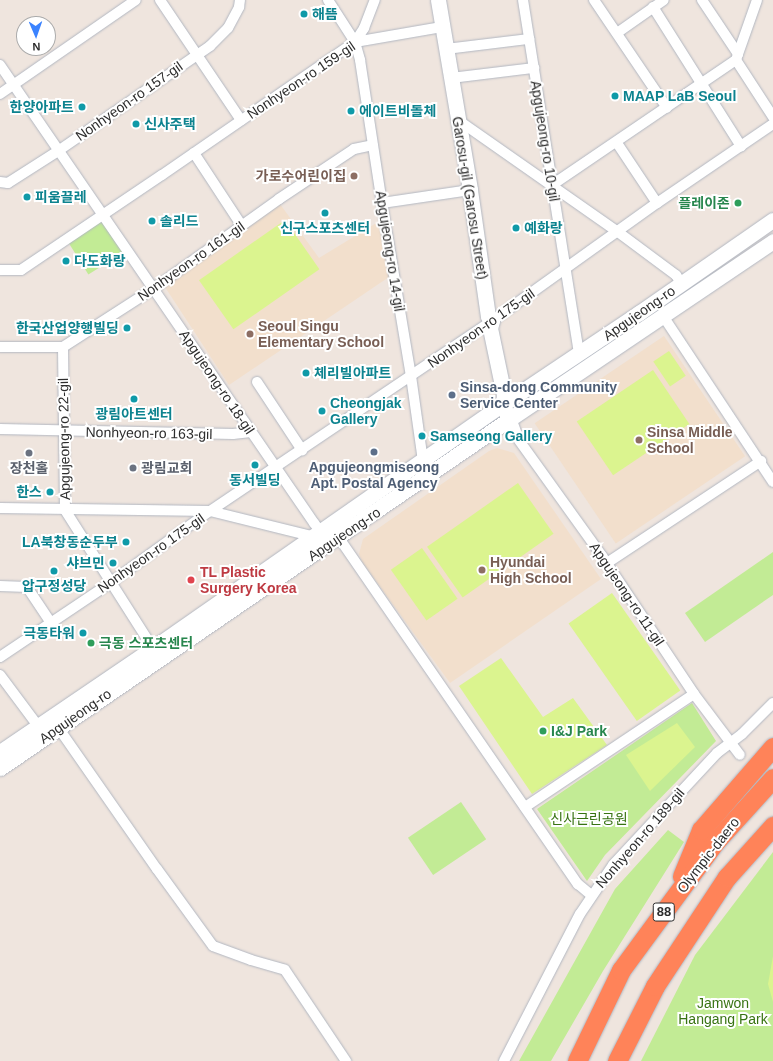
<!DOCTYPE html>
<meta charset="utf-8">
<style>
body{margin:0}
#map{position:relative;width:773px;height:1061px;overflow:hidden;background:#efe5de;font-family:Helvetica,"Noto Sans KR",sans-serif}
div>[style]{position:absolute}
.education>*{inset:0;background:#f2dfcc;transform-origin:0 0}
.green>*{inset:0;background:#c2eb95;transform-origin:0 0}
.pitch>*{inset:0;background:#dbf48f;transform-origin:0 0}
.roads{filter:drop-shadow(0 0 1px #b2b7c1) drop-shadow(0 0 1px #b2b7c1)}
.street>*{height:10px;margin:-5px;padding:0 5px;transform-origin:5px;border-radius:5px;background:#fff}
.secondary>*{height:15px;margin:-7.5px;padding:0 7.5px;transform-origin:7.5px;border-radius:7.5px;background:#fff}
.highway>*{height:19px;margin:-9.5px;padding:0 9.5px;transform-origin:9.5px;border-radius:9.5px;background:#ff8359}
.dots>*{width:11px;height:11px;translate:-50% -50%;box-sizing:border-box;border:2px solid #fff;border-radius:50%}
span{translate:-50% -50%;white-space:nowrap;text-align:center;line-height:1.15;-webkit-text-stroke:4px #fff;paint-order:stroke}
.shield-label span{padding:1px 3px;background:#fff;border:1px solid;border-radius:3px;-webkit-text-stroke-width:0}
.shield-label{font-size:13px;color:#2d2d2d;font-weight:700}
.culture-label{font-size:14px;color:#0d838f;font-weight:700}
.left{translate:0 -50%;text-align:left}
.right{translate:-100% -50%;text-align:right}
.street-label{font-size:14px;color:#2d2d2d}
.education-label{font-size:14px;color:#785e54;font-weight:700}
.leisure-label{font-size:14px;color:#27864d;font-weight:700}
.service-label{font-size:14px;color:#4e5e75;font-weight:700}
.worship-label{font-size:14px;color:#5b616d;font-weight:700}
.health-label{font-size:14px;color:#be3a42;font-weight:700}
.park-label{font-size:14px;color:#387313}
.north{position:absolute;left:16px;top:16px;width:40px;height:40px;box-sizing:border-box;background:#fff;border:1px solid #ababab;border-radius:50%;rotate:178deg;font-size:11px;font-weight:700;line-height:16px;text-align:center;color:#2d2d2d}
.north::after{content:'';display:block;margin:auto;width:14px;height:18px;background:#3b83ff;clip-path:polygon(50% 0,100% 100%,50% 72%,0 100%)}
</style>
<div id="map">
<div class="education">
<div style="clip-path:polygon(280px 204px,319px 258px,378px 222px,389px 277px,229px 385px,163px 284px)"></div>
<div style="left:664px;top:336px;width:145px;height:156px;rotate:56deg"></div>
<div style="clip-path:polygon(497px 448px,514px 453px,601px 579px,450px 683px,362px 562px,359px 554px,363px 539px,489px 451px)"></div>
</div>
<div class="green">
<div style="left:105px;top:218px;width:39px;height:44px;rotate:58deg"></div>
<div style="clip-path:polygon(773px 552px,773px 595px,705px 642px,685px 613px)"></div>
<div style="clip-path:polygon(692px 703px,716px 741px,605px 855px,587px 881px,537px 809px)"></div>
<div style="left:461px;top:802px;width:45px;height:64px;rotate:56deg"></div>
<div style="clip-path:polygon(668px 830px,684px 842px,603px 971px,551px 1061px,519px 1061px,615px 889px)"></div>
<div style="clip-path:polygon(773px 852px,773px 1061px,641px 1061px,695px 955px)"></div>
</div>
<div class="pitch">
<div style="left:285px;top:220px;width:60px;height:105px;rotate:55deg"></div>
<div style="left:669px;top:351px;width:30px;height:19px;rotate:56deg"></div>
<div style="left:653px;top:370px;width:65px;height:92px;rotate:56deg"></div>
<div style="left:518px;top:483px;width:62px;height:111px;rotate:55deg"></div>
<div style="left:422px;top:548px;width:62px;height:38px;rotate:55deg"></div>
<div style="left:612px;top:593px;width:119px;height:53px;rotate:55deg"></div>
<div style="clip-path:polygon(501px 658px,543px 717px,573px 698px,607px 745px,532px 794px,459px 686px)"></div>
<div style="clip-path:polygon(677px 723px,695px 747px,650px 791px,626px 755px)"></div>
<div style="clip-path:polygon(773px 956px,773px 1002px,768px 984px)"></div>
</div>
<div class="roads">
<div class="street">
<div style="left:160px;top:0;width:145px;rotate:56deg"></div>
<div style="left:328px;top:0;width:50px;rotate:57.3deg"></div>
<div style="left:355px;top:42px;width:19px;rotate:74deg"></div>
<div style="left:360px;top:60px;width:145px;rotate:81.3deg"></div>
<div style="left:382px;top:203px;width:175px;rotate:80.5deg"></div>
<div style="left:411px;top:376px;width:86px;rotate:82deg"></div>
<div style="left:523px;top:0;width:358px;rotate:81deg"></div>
<div style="left:594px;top:0;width:130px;rotate:55.9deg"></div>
<div style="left:702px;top:0;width:65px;rotate:56.3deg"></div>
<div style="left:738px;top:54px;width:6px;rotate:108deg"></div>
<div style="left:736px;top:60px;width:68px;rotate:57deg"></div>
<div style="left:653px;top:7px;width:165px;rotate:57.7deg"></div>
<div style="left:617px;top:33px;width:57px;rotate:-35.1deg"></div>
<div style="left:355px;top:42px;width:17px;rotate:-57deg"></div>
<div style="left:364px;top:28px;width:30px;rotate:-69deg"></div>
<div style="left:446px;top:49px;width:84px;rotate:-6.9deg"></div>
<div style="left:738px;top:54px;width:57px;rotate:-70.6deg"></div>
<div style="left:0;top:65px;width:555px;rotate:55.57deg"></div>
<div style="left:314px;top:523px;width:10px;rotate:53deg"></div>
<div style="left:320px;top:531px;width:6px;rotate:18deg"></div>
<div style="left:451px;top:78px;width:84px;rotate:-6.9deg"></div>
<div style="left:0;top:94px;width:165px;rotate:-34.7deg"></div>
<div style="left:458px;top:120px;width:195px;rotate:35deg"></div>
<div style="left:618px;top:232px;width:72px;rotate:36.6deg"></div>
<div style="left:676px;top:275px;width:9px;rotate:58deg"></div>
<div style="left:617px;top:143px;width:72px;rotate:56.3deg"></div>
<div style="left:194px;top:153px;width:87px;rotate:56.7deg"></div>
<div style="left:0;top:182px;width:8px;rotate:7deg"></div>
<div style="left:8px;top:183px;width:59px;rotate:-32.6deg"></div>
<div style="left:58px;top:151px;width:185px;rotate:-34.6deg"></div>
<div style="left:210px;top:46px;width:25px;rotate:-45deg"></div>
<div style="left:228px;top:28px;width:24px;rotate:-62deg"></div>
<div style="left:239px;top:7px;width:7px;rotate:-82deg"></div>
<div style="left:552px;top:185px;width:222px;rotate:-34.2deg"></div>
<div style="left:382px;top:203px;width:89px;rotate:-8.4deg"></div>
<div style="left:0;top:270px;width:21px"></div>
<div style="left:21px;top:270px;width:170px;rotate:-34deg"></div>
<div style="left:162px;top:175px;width:234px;rotate:-34.6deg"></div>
<div style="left:355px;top:42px;width:88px;rotate:-9.8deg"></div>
<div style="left:663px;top:316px;width:199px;rotate:56.5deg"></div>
<div style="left:0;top:347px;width:63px"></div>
<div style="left:63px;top:347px;width:107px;rotate:-32.8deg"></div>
<div style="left:153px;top:289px;width:155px;rotate:-35.5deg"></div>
<div style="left:279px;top:199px;width:90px;rotate:-33.7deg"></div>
<div style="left:354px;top:149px;width:19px;rotate:-12deg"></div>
<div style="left:63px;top:347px;width:163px;rotate:89.3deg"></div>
<div style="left:65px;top:510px;width:164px;rotate:57.5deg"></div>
<div style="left:257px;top:382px;width:82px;rotate:56.5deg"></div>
<div style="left:0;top:429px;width:233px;rotate:1.2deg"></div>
<div style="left:233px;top:434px;width:18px;rotate:-6deg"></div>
<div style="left:513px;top:432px;width:153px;rotate:54.3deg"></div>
<div style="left:602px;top:556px;width:166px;rotate:56.3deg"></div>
<div style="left:694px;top:694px;width:76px;rotate:53deg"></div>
<div style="left:0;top:508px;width:210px;rotate:0.8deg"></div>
<div style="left:210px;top:511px;width:108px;rotate:13.9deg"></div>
<div style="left:339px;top:538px;width:421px;rotate:55.4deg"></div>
<div style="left:578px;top:884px;width:17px;rotate:40deg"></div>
<div style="left:607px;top:563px;width:185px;rotate:-33.5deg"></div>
<div style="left:0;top:586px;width:27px;rotate:2deg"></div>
<div style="left:27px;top:587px;width:43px;rotate:56.3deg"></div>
<div style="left:0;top:657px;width:133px;rotate:-33.9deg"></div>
<div style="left:110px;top:583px;width:123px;rotate:-35.8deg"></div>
<div style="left:210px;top:511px;width:340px;rotate:-34deg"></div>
<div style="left:492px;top:321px;width:203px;rotate:-35.6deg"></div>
<div style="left:657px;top:203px;width:140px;rotate:-34.3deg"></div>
<div style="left:0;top:675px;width:69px;rotate:53.3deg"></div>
<div style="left:55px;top:723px;width:178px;rotate:55.1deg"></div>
<div style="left:157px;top:869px;width:95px;rotate:54deg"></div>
<div style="left:213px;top:946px;width:40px;rotate:20.2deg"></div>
<div style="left:251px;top:960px;width:35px;rotate:16deg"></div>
<div style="left:285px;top:970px;width:110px;rotate:56.2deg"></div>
<div style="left:525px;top:807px;width:203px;rotate:-33.8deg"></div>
<div style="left:504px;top:1061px;width:165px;rotate:-62.7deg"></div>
<div style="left:580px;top:914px;width:59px;rotate:-56deg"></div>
<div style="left:613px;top:865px;width:153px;rotate:-47.1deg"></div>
<div style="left:717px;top:753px;width:31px;rotate:-37deg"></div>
<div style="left:742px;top:734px;width:44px;rotate:-45deg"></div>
</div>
<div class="secondary">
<div style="left:438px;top:0;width:193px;rotate:80.4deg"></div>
<div style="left:470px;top:190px;width:127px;rotate:81.9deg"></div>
<div style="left:488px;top:316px;width:6px;rotate:51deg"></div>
<div style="left:492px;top:321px;width:7px;rotate:106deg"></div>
<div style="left:490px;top:328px;width:68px;rotate:78.2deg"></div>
<div style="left:504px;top:395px;width:9px;rotate:96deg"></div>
<div style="left:503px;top:404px;width:30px;rotate:70deg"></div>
<div style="left:0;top:752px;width:185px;rotate:-34.2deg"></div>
<div style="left:153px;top:648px;width:427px;rotate:-34.9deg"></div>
<div style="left:503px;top:404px;width:164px;rotate:-33.8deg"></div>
<div style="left:639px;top:313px;width:163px;rotate:-34.8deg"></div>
<div style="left:0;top:768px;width:616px;rotate:-34.41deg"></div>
<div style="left:508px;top:420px;width:320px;rotate:-34deg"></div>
</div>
<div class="highway">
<div style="left:682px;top:876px;width:50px;rotate:-67.6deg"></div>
<div style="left:701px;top:830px;width:110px;rotate:-49.1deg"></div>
<div style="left:577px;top:1061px;width:101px;rotate:-64.2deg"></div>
<div style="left:621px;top:970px;width:159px;rotate:-53.7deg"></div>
<div style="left:715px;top:842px;width:86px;rotate:-47.8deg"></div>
<div style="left:617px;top:1061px;width:84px;rotate:-63.1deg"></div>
<div style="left:655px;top:986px;width:131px;rotate:-56.6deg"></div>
<div style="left:727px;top:877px;width:69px;rotate:-48deg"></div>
</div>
</div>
<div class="dots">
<div style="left:304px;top:14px;background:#0f9aa8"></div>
<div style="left:615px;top:96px;background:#0f9aa8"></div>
<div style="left:82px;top:107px;background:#0f9aa8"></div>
<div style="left:351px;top:111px;background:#0f9aa8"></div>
<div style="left:136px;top:124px;background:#0f9aa8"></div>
<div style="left:354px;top:176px;background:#8d6e63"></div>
<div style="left:27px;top:197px;background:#0f9aa8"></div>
<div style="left:738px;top:203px;background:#2e9e5b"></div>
<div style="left:325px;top:213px;background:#0f9aa8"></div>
<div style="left:152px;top:221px;background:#0f9aa8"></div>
<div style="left:516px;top:228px;background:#0f9aa8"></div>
<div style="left:66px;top:261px;background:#0f9aa8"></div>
<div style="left:127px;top:328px;background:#0f9aa8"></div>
<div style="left:250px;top:334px;background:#8d6e63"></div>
<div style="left:306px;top:373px;background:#0f9aa8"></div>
<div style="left:452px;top:395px;background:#5c6f8a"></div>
<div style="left:134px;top:399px;background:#0f9aa8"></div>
<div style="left:322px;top:411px;background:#0f9aa8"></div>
<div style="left:422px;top:436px;background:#0f9aa8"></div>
<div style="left:639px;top:440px;background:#8d6e63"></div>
<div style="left:374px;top:452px;background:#5c6f8a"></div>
<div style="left:29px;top:453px;background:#6b7280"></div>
<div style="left:255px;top:465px;background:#0f9aa8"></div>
<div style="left:133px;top:468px;background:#6b7280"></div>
<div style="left:50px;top:492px;background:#0f9aa8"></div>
<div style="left:126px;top:542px;background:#0f9aa8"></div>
<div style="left:113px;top:563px;background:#0f9aa8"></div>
<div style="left:482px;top:570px;background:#8d6e63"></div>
<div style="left:54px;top:571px;background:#0f9aa8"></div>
<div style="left:191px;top:580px;background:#e0444e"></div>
<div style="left:83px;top:633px;background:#0f9aa8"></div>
<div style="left:91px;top:643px;background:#2e9e5b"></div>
<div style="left:543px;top:731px;background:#2e9e5b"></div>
</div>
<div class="shield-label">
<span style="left:664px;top:912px">88</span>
</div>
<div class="culture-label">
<span class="left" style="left:312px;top:14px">해뜸</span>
<span class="left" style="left:623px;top:96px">MAAP LaB Seoul</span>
<span class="right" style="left:74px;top:107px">한양아파트</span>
<span class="left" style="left:359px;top:111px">에이트비돌체</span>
<span class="left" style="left:144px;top:124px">신사주택</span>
<span class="left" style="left:35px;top:197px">피움끌레</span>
<span class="left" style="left:160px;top:221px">솔리드</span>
<span style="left:325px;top:228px">신구스포츠센터</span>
<span class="left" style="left:524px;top:228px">예화랑</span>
<span class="left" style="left:74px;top:261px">다도화랑</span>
<span class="right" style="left:119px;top:328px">한국산업양행빌딩</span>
<span class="left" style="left:314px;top:373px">체리빌아파트</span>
<span class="left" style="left:330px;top:411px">Cheongjak<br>Gallery</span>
<span style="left:134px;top:414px">광림아트센터</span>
<span class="left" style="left:430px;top:436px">Samseong Gallery</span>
<span style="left:255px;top:480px">동서빌딩</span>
<span class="right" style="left:42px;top:492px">한스</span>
<span class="right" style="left:118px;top:542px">LA북창동순두부</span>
<span class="right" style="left:105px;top:563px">샤브민</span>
<span style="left:54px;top:586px">압구정성당</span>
<span class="right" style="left:75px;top:633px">극동타워</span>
</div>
<div class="street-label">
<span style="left:301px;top:80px;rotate:-34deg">Nonhyeon-ro 159-gil</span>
<span style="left:129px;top:101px;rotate:-35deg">Nonhyeon-ro 157-gil</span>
<span style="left:545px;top:141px;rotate:81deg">Apgujeong-ro 10-gil</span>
<span style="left:470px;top:198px;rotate:81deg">Garosu-gil (Garosu Street)</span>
<span style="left:390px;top:251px;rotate:81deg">Apgujeong-ro 14-gil</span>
<span style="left:191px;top:261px;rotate:-35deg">Nonhyeon-ro 161-gil</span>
<span style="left:639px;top:313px;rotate:-35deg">Apgujeong-ro</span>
<span style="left:481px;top:328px;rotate:-35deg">Nonhyeon-ro 175-gil</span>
<span style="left:217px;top:382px;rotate:56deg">Apgujeong-ro 18-gil</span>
<span style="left:149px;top:433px;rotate:1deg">Nonhyeon-ro 163-gil</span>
<span style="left:64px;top:439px;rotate:-91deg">Apgujeong-ro 22-gil</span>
<span style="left:344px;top:534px;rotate:-34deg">Apgujeong-ro</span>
<span style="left:151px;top:553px;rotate:-35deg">Nonhyeon-ro 175-gil</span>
<span style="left:627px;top:594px;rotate:56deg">Apgujeong-ro 11-gil</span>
<span style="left:75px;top:716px;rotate:-35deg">Apgujeong-ro</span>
<span style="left:640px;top:838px;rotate:-49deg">Nonhyeon-ro 189-gil</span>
<span style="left:708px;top:855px;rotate:-52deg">Olympic-daero</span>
</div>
<div class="education-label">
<span class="right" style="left:346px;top:176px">가로수어린이집</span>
<span class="left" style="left:258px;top:334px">Seoul Singu<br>Elementary School</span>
<span class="left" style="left:647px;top:440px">Sinsa Middle<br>School</span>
<span class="left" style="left:490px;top:570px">Hyundai<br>High School</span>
</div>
<div class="leisure-label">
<span class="right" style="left:730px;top:203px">플레이존</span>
<span class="left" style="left:99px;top:643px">극동 스포츠센터</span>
<span class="left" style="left:551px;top:731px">I&amp;J Park</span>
</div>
<div class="service-label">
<span class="left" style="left:460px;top:395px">Sinsa-dong Community<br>Service Center</span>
<span style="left:374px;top:475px">Apgujeongmiseong<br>Apt. Postal Agency</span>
</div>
<div class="worship-label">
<span style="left:29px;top:468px">장천홀</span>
<span class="left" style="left:141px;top:468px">광림교회</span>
</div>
<div class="health-label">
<span class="left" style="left:200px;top:580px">TL Plastic<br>Surgery Korea</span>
</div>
<div class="park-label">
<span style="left:589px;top:819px">신사근린공원</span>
<span style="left:723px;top:1011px">Jamwon<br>Hangang Park</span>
</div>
<div class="north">N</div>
</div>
